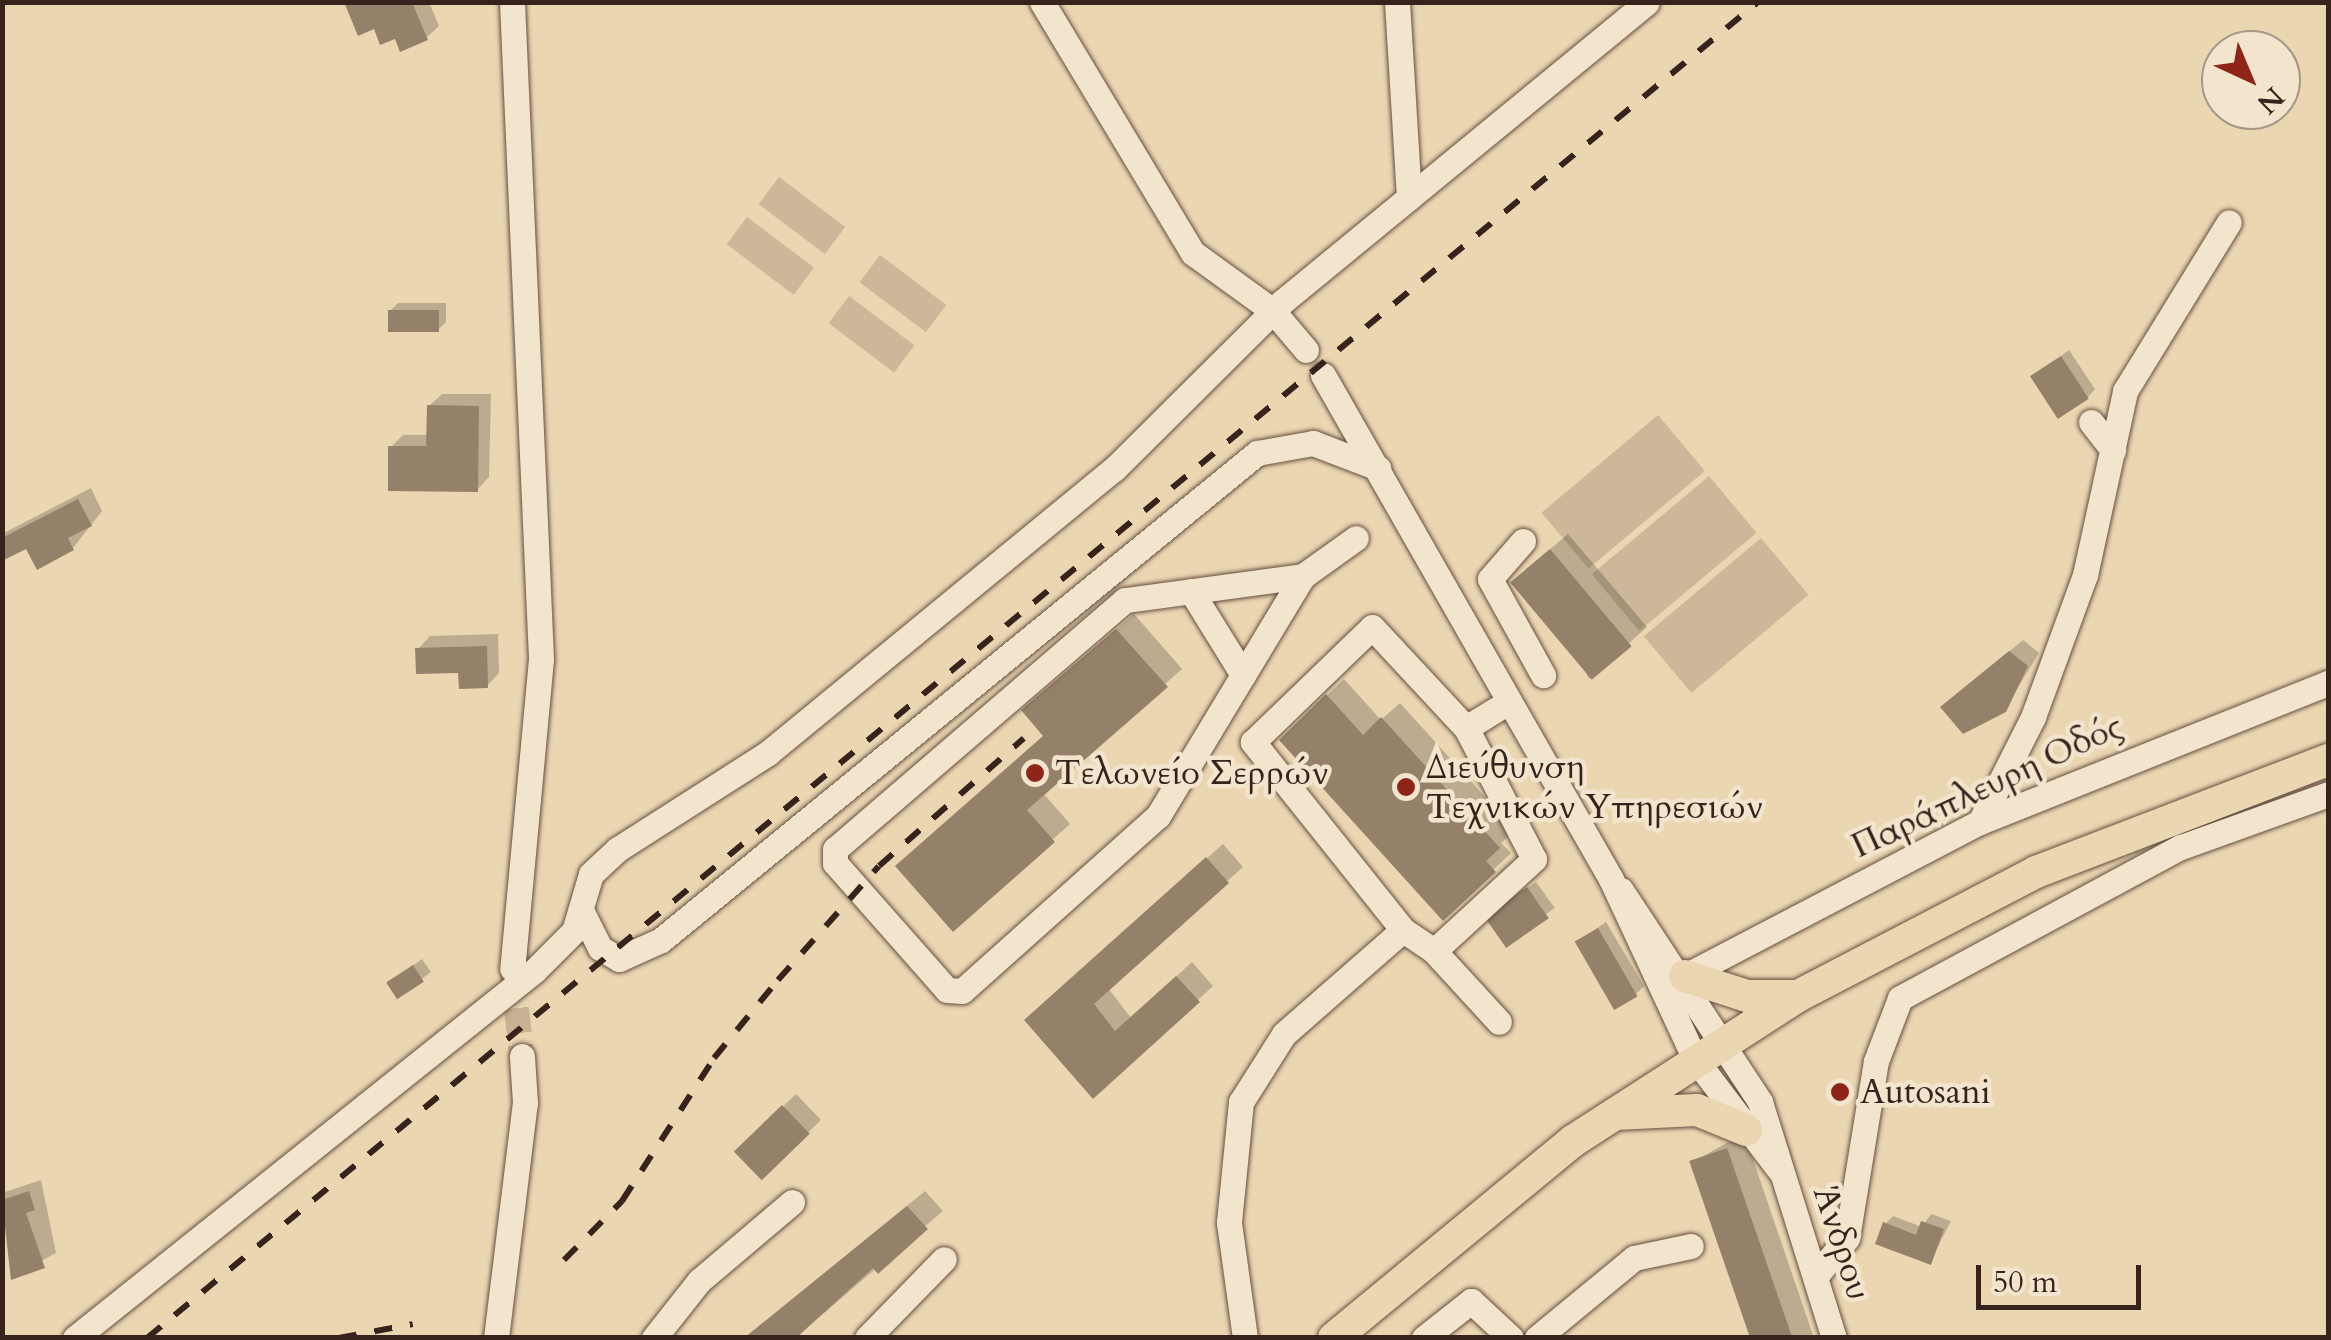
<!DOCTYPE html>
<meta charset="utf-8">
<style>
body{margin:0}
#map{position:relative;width:2331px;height:1340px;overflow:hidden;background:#ebd6b2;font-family:Cardo,serif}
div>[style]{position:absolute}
.green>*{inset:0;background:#ccb898;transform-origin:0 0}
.shadow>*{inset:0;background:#0003;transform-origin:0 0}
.building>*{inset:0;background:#95806a;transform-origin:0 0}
.minor-tunnel>*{height:25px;margin-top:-12.5px;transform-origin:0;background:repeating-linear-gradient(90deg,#c7b294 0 25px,transparent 0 37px)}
.roads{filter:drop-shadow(0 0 2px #645041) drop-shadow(0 0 2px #645041)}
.minor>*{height:25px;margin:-12.5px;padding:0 12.5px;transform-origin:12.5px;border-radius:12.5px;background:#f2e4cd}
.major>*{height:32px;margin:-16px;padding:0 16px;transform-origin:16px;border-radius:16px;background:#ebd6b2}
.rail>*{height:6px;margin-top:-3px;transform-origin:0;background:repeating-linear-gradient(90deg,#37231b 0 18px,transparent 0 36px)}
.dots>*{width:28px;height:28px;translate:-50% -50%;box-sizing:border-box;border:5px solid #f2e4cd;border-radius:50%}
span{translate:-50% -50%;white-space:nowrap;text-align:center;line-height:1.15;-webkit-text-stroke:9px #f2e4cd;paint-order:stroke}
.poi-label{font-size:35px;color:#37231b}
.left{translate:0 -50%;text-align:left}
.street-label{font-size:35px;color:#37231b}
.frame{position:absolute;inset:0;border:5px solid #37231b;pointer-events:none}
.north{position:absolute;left:2201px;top:30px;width:100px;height:100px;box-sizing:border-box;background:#f2e4cd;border:2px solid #a79786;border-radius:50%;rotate:136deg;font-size:28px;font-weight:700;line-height:40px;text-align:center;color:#37231b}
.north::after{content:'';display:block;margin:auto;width:35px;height:45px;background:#8f2418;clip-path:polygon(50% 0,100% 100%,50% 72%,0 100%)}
.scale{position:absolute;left:1976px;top:1265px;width:165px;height:45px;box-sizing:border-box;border:5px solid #37231b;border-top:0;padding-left:12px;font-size:30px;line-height:35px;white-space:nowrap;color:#37231b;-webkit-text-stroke:8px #f2e4cd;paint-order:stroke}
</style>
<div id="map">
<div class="green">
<div style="left:779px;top:177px;width:83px;height:34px;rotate:37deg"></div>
<div style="left:747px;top:217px;width:84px;height:34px;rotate:37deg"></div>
<div style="left:880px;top:255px;width:83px;height:34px;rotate:37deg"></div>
<div style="left:849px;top:296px;width:82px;height:34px;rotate:37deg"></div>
<div style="left:1658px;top:415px;width:73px;height:152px;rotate:50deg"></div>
<div style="left:1709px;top:476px;width:74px;height:153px;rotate:50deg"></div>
<div style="left:1761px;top:538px;width:74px;height:153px;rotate:50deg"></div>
</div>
<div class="shadow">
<div style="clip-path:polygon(347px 2px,429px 2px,439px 26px,426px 38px,396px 36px)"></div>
<div style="clip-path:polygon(398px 303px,446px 303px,446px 322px,438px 330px,390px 311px)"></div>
<div style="clip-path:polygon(2069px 350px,2095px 389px,2088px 397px,2033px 377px)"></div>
<div style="clip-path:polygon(442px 394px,491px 394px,489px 477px,477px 490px,391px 447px,403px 435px,429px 435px,429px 406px)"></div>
<div style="clip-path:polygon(91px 488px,102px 511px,73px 548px,27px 545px,2px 558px,2px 534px)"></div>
<div style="clip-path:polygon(1568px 534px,1647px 627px,1589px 679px,1530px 566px)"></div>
<div style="clip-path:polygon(1134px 614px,1182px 669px,1043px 793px,1070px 824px,953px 929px,1046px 735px,1041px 694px)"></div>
<div style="clip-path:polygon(498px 634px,499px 673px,487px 686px,418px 649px,430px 636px)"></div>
<div style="clip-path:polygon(2023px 640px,2039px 653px,2004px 710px,1956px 695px)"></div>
<div style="clip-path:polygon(1344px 679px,1381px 720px,1400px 703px,1515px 830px,1501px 843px,1511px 853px,1443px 917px,1282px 740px)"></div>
<div style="clip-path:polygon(1223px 844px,1243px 867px,1108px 988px,1131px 1018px,1192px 962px,1213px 986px,1094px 1096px,1042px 1005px)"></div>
<div style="left:1536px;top:882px;width:32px;height:60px;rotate:54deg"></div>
<div style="clip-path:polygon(1606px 922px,1644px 986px,1636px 994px,1577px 942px)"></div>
<div style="clip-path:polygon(422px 959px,431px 972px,399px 996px,398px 976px)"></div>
<div style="left:796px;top:1094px;width:36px;height:83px;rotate:46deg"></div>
<div style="clip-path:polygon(1744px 1133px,1814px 1338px,1753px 1338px,1693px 1162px)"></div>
<div style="clip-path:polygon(41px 1180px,56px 1253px,12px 1277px,2px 1193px)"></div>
<div style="clip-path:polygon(925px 1191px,943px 1211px,795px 1338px,745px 1338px)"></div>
<div style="clip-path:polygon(1931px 1214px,1951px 1221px,1930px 1262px,1885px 1224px,1893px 1216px,1922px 1227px)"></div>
</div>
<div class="building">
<div style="clip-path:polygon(344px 2px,412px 2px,428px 40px,400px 52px,395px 39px,380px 45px,374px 29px,358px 36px)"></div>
<div style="left:388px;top:310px;width:51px;height:22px"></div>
<div style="left:2061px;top:356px;width:51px;height:37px;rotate:57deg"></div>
<div style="clip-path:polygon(427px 405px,479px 406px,478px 492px,388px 491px,388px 446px,426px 446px)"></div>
<div style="clip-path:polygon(78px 499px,92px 526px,68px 538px,74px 550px,37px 570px,26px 549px,2px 561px,2px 538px)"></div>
<div style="left:1550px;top:549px;width:127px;height:52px;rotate:50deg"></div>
<div style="clip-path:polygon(1116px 629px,1168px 687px,1027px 810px,1055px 842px,953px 932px,895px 866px,1043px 736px,1021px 710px)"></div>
<div style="clip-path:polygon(487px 646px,488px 688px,459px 689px,458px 673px,416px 674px,415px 648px)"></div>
<div style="clip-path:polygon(2009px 651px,2028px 666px,2006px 712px,1963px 734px,1940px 707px)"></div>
<div style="clip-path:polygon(1326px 694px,1363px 735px,1381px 717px,1500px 848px,1486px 861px,1496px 872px,1443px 921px,1279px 740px)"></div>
<div style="clip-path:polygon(1206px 857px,1229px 883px,1094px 1004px,1115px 1031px,1176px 976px,1200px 1002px,1093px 1099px,1024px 1020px)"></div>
<div style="left:1527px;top:887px;width:38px;height:52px;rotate:55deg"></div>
<div style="left:1598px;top:928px;width:79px;height:27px;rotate:60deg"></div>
<div style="left:413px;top:965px;width:20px;height:32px;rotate:57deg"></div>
<div style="left:782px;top:1105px;width:40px;height:67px;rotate:46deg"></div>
<div style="left:1727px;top:1148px;width:201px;height:40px;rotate:71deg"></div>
<div style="clip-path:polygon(29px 1191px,35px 1210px,26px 1213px,45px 1268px,11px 1280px,2px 1200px)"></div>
<div style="clip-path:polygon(907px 1206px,928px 1229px,878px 1274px,873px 1268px,796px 1338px,744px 1338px)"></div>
<div style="clip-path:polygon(1921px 1221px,1944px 1229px,1931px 1265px,1875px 1244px,1883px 1222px,1916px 1235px)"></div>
</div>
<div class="minor-tunnel">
<div style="left:512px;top:971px;width:86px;rotate:83.3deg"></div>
</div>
<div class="roads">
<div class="minor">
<div style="left:512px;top:2px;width:658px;rotate:87.47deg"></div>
<div style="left:541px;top:659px;width:311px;rotate:95.3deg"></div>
<div style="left:1042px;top:2px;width:293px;rotate:59deg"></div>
<div style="left:1193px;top:253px;width:99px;rotate:35.9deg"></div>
<div style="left:1273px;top:311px;width:51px;rotate:49.8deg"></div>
<div style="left:1397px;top:2px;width:196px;rotate:86.5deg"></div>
<div style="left:1323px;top:375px;width:580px;rotate:60.26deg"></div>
<div style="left:1611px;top:879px;width:199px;rotate:65deg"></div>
<div style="left:1695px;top:1059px;width:141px;rotate:52.8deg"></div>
<div style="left:2091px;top:422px;width:36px;rotate:52deg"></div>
<div style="left:1523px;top:541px;width:50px;rotate:131deg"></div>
<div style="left:1490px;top:579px;width:110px;rotate:61.1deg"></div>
<div style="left:1303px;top:576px;width:180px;rotate:172.3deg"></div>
<div style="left:1125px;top:600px;width:382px;rotate:139.3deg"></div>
<div style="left:835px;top:849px;width:14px;rotate:90deg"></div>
<div style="left:835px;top:863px;width:169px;rotate:48.6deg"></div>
<div style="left:947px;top:990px;width:15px;rotate:4deg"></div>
<div style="left:962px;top:991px;width:263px;rotate:-41.8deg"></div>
<div style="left:1158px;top:816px;width:280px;rotate:-58.9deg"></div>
<div style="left:1303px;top:576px;width:65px;rotate:-35.6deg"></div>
<div style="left:1191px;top:591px;width:99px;rotate:58.2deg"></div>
<div style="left:1980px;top:822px;width:118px;rotate:-63.2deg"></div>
<div style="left:2033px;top:717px;width:151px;rotate:-69.9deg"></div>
<div style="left:2085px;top:575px;width:188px;rotate:-77.7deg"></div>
<div style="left:2125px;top:391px;width:198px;rotate:-58.4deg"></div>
<div style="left:1621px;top:890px;width:254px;rotate:56.7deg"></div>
<div style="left:1760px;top:1102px;width:247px;rotate:72.6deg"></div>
<div style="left:582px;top:912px;width:40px;rotate:63.4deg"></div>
<div style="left:600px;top:948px;width:22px;rotate:30deg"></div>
<div style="left:619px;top:959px;width:46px;rotate:-24.3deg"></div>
<div style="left:661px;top:940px;width:770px;rotate:-39.25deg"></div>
<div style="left:1257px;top:453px;width:57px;rotate:-10.1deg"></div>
<div style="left:1313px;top:443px;width:70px;rotate:21deg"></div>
<div style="left:1403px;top:930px;width:37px;rotate:34deg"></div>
<div style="left:1434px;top:951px;width:136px;rotate:-42.6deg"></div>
<div style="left:1534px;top:859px;width:148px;rotate:-117.4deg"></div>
<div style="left:1434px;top:951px;width:96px;rotate:47.5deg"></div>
<div style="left:1685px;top:976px;width:333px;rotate:-27.6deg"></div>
<div style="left:1980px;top:822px;width:375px;rotate:-21.8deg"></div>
<div style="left:1819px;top:1272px;width:44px;rotate:-50.5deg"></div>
<div style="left:1847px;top:1238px;width:179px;rotate:-80.7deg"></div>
<div style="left:1876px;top:1061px;width:67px;rotate:-69.1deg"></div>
<div style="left:1900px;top:998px;width:319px;rotate:-28.3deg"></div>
<div style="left:2181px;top:847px;width:156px;rotate:-19.8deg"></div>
<div style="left:75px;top:1338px;width:588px;rotate:-38.64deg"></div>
<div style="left:534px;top:971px;width:57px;rotate:-45deg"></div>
<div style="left:574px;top:931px;width:59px;rotate:-73.4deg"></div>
<div style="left:591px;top:874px;width:37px;rotate:-43deg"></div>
<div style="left:618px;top:849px;width:178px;rotate:-32.6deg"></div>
<div style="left:768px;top:753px;width:448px;rotate:-39.4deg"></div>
<div style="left:1114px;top:469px;width:237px;rotate:-44.8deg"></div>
<div style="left:1282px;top:302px;width:472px;rotate:-39.4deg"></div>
<div style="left:496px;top:1338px;width:237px;rotate:-83deg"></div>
<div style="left:525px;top:1103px;width:47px;rotate:-93.7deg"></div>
<div style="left:654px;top:1338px;width:73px;rotate:-51.7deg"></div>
<div style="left:699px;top:1281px;width:122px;rotate:-40.3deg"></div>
<div style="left:867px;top:1338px;width:110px;rotate:-45.7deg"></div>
<div style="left:1245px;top:1338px;width:117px;rotate:-97.9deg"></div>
<div style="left:1229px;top:1222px;width:121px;rotate:-84.3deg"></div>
<div style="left:1241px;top:1102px;width:80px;rotate:-57.7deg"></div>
<div style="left:1284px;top:1034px;width:158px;rotate:-41.2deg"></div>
<div style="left:1403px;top:930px;width:241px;rotate:-128.6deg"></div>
<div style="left:1253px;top:742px;width:165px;rotate:-44deg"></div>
<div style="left:1372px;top:627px;width:138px;rotate:47.1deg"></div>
<div style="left:1466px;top:728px;width:46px;rotate:-31.6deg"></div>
<div style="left:1424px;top:1338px;width:60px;rotate:-38.2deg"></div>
<div style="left:1471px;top:1301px;width:54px;rotate:42.8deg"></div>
<div style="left:1537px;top:1338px;width:126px;rotate:-39.5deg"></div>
<div style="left:1634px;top:1258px;width:58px;rotate:-11.9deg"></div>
</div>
<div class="major">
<div style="left:1685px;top:976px;width:65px;rotate:17.9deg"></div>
<div style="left:1747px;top:996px;width:51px"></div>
<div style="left:1615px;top:1114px;width:82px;rotate:-2.8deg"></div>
<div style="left:1697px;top:1110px;width:53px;rotate:22.2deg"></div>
<div style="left:1334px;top:1338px;width:310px;rotate:-39.5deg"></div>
<div style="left:1573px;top:1141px;width:268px;rotate:-32.8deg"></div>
<div style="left:1798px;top:996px;width:268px;rotate:-27.5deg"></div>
<div style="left:2036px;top:872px;width:313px;rotate:-21deg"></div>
</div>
</div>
<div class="rail">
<div style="left:564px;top:1260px;width:83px;rotate:-45.5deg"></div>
<div style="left:622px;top:1201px;width:170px;rotate:-57.2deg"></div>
<div style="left:714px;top:1058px;width:101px;rotate:-50.6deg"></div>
<div style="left:778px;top:980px;width:152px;rotate:-48.5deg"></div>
<div style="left:879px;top:866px;width:193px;rotate:-41.4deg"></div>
<div style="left:147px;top:1338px;width:2093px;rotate:-39.67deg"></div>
<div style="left:339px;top:1338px;width:75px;rotate:-10.7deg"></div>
</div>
<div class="dots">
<div style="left:1035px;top:773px;background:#8f2418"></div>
<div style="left:1406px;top:787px;background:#8f2418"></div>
<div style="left:1840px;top:1092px;background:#8f2418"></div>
</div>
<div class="poi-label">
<span class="left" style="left:1426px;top:787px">Διεύθυνση<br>Τεχνικών Υπηρεσιών</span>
<span class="left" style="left:1055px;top:773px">Τελωνείο Σερρών</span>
<span class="left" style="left:1860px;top:1092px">Autosani</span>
</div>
<div class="street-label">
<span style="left:1987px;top:786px;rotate:-25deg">Παράπλευρη Οδός</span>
<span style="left:1842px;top:1243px;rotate:72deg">Άνδρου</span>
</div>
<div class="frame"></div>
<div class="north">N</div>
<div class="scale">50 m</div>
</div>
